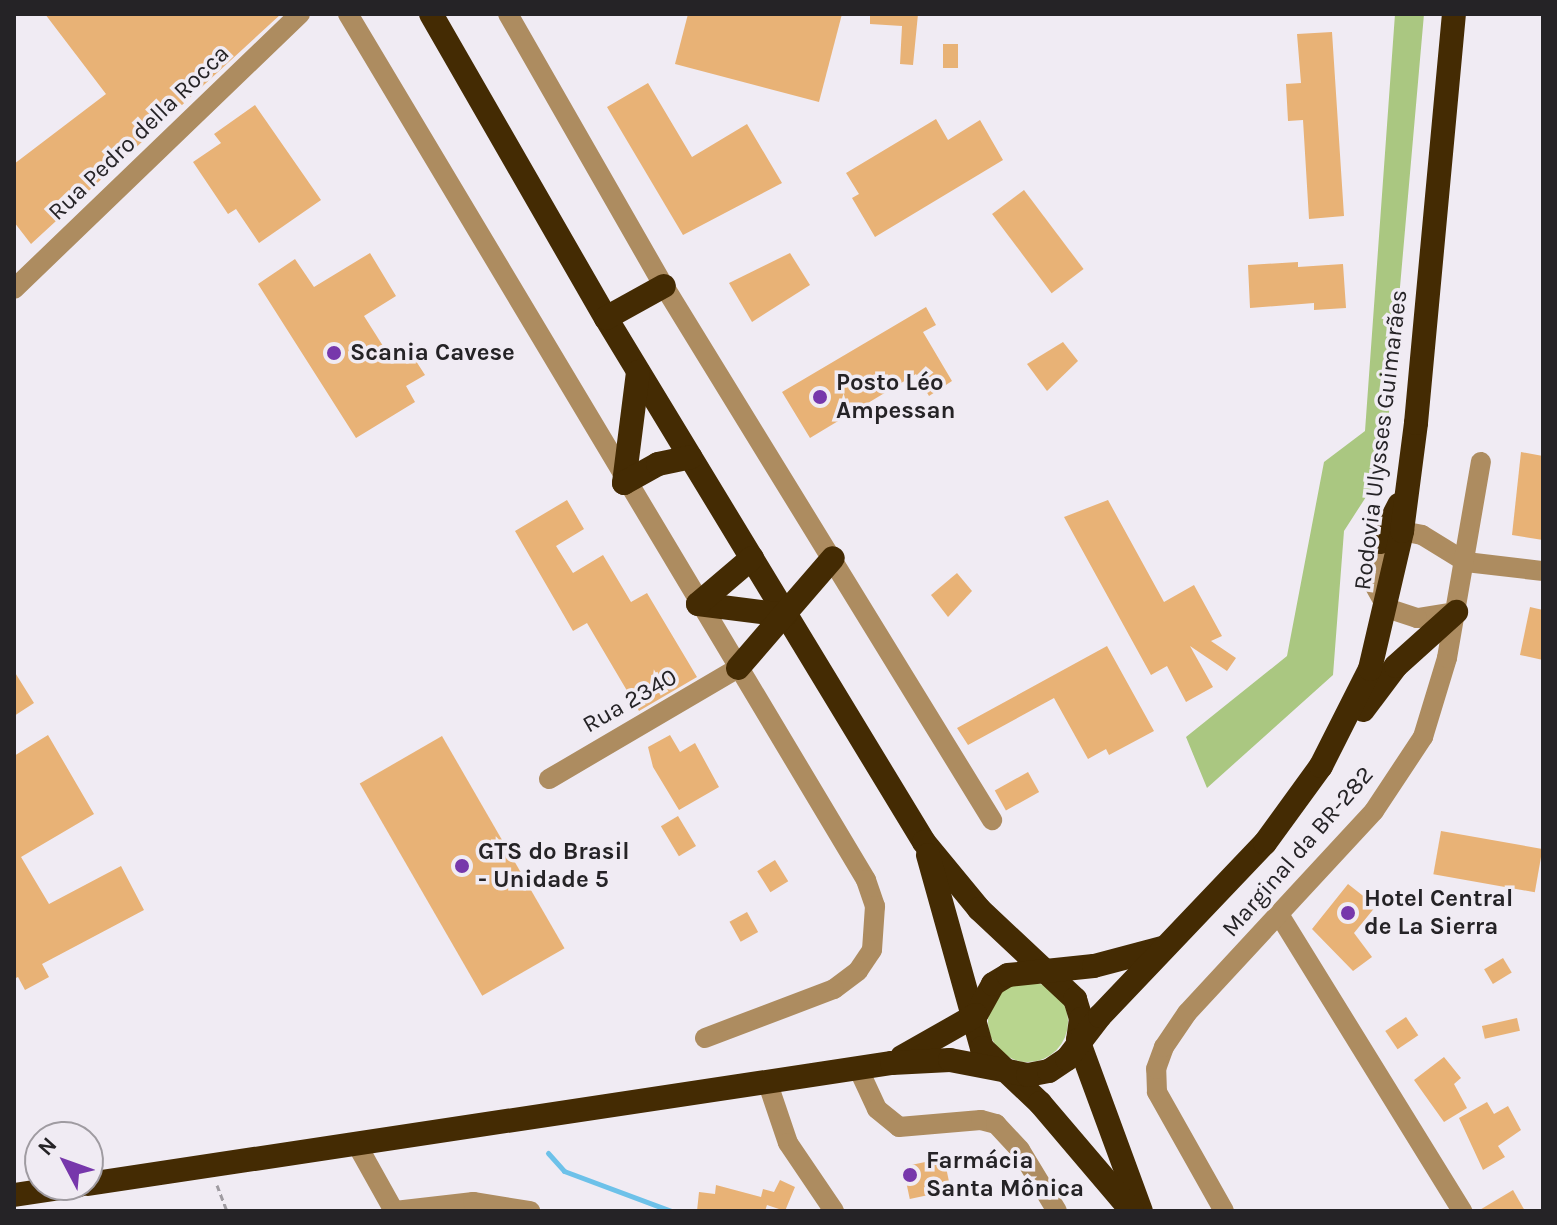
<!DOCTYPE html>
<meta charset="utf-8">
<style>
body{margin:0}
#map{position:relative;width:1557px;height:1225px;overflow:hidden;background:#f0ebf3;font-family:Karla,sans-serif}
div>[style]{position:absolute}
.green>*{inset:0;background:#b8d58e}
.round{border-radius:50%}
.forest>*{inset:0;background:#aac781}
.stream>*{height:5px;margin:-2.5px;padding:0 2.5px;transform-origin:2.5px;border-radius:2.5px;background:#6dc1e9}
.building>*{inset:0;background:#e8b276;transform-origin:0 0}
.path>*{height:3px;margin-top:-1.5px;transform-origin:0;background:repeating-linear-gradient(90deg,#9f9ba1 0 6px,transparent 0 10px)}
.minor>*{height:20px;margin:-10px;padding:0 10px;transform-origin:10px;border-radius:10px;background:#ad8c60}
.highway>*{height:24px;margin:-12px;padding:0 12px;transform-origin:12px;border-radius:12px;background:#442b03}
.dots>*{width:22px;height:22px;translate:-50% -50%;box-sizing:border-box;border:4px solid #f0ebf3;border-radius:50%}
span{translate:-50% -50%;white-space:nowrap;text-align:center;line-height:1.15;-webkit-text-stroke:7px #f0ebf3;paint-order:stroke}
.street-label{font-size:24px;color:#252326}
.poi-label{font-size:24px;color:#252326;font-weight:700}
.left{translate:0 -50%;text-align:left}
.frame{position:absolute;inset:0;border:16px solid #252326;pointer-events:none}
.north{position:absolute;left:24px;top:1121px;width:80px;height:80px;box-sizing:border-box;background:#f0ebf3;border:2px solid #9f9ba1;border-radius:50%;rotate:311deg;font-size:22px;font-weight:700;line-height:32px;text-align:center;color:#252326}
.north::after{content:'';display:block;margin:auto;width:28px;height:36px;background:#7737ab;clip-path:polygon(50% 0,100% 100%,50% 72%,0 100%)}
</style>
<div id="map">
<div class="green">
<div class="round" style="left:988px;top:982px;width:80px;height:80px"></div>
</div>
<div class="forest">
<div style="clip-path:polygon(1395px 14px,1424px 14px,1384px 469px,1344px 531px,1333px 675px,1207px 788px,1186px 737px,1287px 656px,1324px 462px,1365px 431px)"></div>
</div>
<div class="stream">
<div style="left:548px;top:1153px;width:24px;rotate:48deg"></div>
<div style="left:564px;top:1171px;width:114px;rotate:20.5deg"></div>
</div>
<div class="building">
<div style="clip-path:polygon(45px 14px,281px 14px,31px 244px,14px 222px,14px 164px,106px 94px)"></div>
<div style="clip-path:polygon(688px 14px,842px 14px,819px 102px,675px 64px)"></div>
<div style="clip-path:polygon(870px 14px,918px 14px,913px 65px,900px 64px,902px 26px,870px 24px)"></div>
<div style="clip-path:polygon(1332px 32px,1344px 216px,1309px 219px,1303px 120px,1288px 121px,1286px 84px,1301px 83px,1297px 34px)"></div>
<div style="left:943px;top:44px;width:15px;height:24px"></div>
<div style="clip-path:polygon(648px 83px,692px 157px,747px 124px,782px 183px,683px 235px,607px 107px)"></div>
<div style="clip-path:polygon(255px 105px,321px 200px,259px 243px,236px 209px,228px 214px,193px 162px,221px 143px,214px 134px)"></div>
<div style="clip-path:polygon(936px 119px,948px 140px,980px 120px,1003px 160px,875px 237px,852px 198px,859px 194px,846px 173px)"></div>
<div style="left:1024px;top:190px;width:99px;height:40px;rotate:53deg"></div>
<div style="clip-path:polygon(370px 253px,396px 296px,364px 316px,390px 357px,407px 347px,425px 375px,406px 386px,415px 402px,356px 438px,258px 284px,295px 259px,314px 287px)"></div>
<div style="clip-path:polygon(790px 253px,810px 285px,752px 322px,729px 283px)"></div>
<div style="clip-path:polygon(1298px 262px,1298px 267px,1343px 264px,1346px 308px,1314px 310px,1314px 303px,1250px 308px,1248px 265px)"></div>
<div style="clip-path:polygon(926px 307px,936px 325px,923px 332px,952px 381px,929px 396px,916px 374px,810px 438px,782px 392px)"></div>
<div style="clip-path:polygon(1063px 342px,1078px 361px,1047px 391px,1027px 364px)"></div>
<div style="clip-path:polygon(1521px 452px,1543px 456px,1543px 540px,1512px 535px)"></div>
<div style="clip-path:polygon(567px 500px,584px 529px,556px 546px,573px 573px,603px 555px,631px 602px,647px 593px,697px 677px,639px 711px,587px 623px,573px 631px,515px 531px)"></div>
<div style="clip-path:polygon(1108px 500px,1164px 602px,1194px 585px,1222px 636px,1211px 641px,1236px 658px,1227px 671px,1190px 646px,1213px 687px,1186px 702px,1167px 666px,1151px 675px,1064px 517px)"></div>
<div style="clip-path:polygon(957px 573px,972px 591px,948px 617px,931px 595px)"></div>
<div style="clip-path:polygon(1530px 607px,1543px 610px,1543px 660px,1520px 655px)"></div>
<div style="clip-path:polygon(1107px 646px,1154px 731px,1109px 755px,1106px 749px,1088px 759px,1054px 698px,968px 745px,957px 728px)"></div>
<div style="clip-path:polygon(14px 671px,34px 703px,14px 716px)"></div>
<div style="clip-path:polygon(48px 735px,94px 814px,21px 857px,49px 904px,121px 866px,144px 910px,42px 964px,49px 977px,25px 990px,18px 977px,14px 979px,14px 756px)"></div>
<div style="clip-path:polygon(670px 735px,680px 752px,695px 743px,719px 787px,679px 810px,653px 767px,648px 747px)"></div>
<div style="left:442px;top:736px;width:245px;height:95px;rotate:60deg"></div>
<div style="left:1028px;top:772px;width:23px;height:38px;rotate:61deg"></div>
<div style="left:678px;top:816px;width:35px;height:20px;rotate:59deg"></div>
<div style="left:1441px;top:831px;width:103px;height:44px;rotate:10deg"></div>
<div style="left:775px;top:860px;width:25px;height:21px;rotate:58deg"></div>
<div style="clip-path:polygon(1348px 884px,1376px 906px,1354px 933px,1372px 957px,1353px 971px,1312px 929px)"></div>
<div style="left:747px;top:912px;width:23px;height:20px;rotate:61deg"></div>
<div style="left:1503px;top:958px;width:17px;height:22px;rotate:59deg"></div>
<div style="left:1406px;top:1017px;width:22px;height:25px;rotate:56deg"></div>
<div style="left:1517px;top:1018px;width:13px;height:36px;rotate:77deg"></div>
<div style="clip-path:polygon(1444px 1057px,1461px 1078px,1454px 1084px,1467px 1108px,1444px 1122px,1414px 1080px)"></div>
<div style="clip-path:polygon(1487px 1102px,1494px 1114px,1508px 1106px,1521px 1130px,1498px 1146px,1505px 1157px,1483px 1170px,1459px 1118px)"></div>
<div style="left:944px;top:1158px;width:33px;height:42px;rotate:78deg"></div>
<div style="clip-path:polygon(780px 1180px,795px 1187px,785px 1211px,767px 1205px,765px 1211px,697px 1211px,699px 1192px,715px 1194px,716px 1185px,761px 1197px,763px 1189px,774px 1192px)"></div>
<div style="clip-path:polygon(1513px 1190px,1525px 1211px,1478px 1211px)"></div>
</div>
<div class="path">
<div style="left:217px;top:1185px;width:28px;rotate:69deg"></div>
</div>
<div class="minor">
<div style="left:348px;top:14px;width:1009px;rotate:59.11deg"></div>
<div style="left:866px;top:880px;width:28px;rotate:71deg"></div>
<div style="left:875px;top:906px;width:44px;rotate:93.9deg"></div>
<div style="left:872px;top:950px;width:25px;rotate:124deg"></div>
<div style="left:858px;top:971px;width:30px;rotate:143deg"></div>
<div style="left:834px;top:989px;width:138px;rotate:159.2deg"></div>
<div style="left:508px;top:14px;width:314px;rotate:60.2deg"></div>
<div style="left:664px;top:286px;width:627px;rotate:58.44deg"></div>
<div style="left:14px;top:289px;width:397px;rotate:-43.9deg"></div>
<div style="left:1456px;top:612px;width:39px;rotate:171deg"></div>
<div style="left:1417px;top:618px;width:32px;rotate:-162deg"></div>
<div style="left:1387px;top:608px;width:35px;rotate:-119deg"></div>
<div style="left:1370px;top:577px;width:36px;rotate:-74deg"></div>
<div style="left:1380px;top:542px;width:25px;rotate:-27deg"></div>
<div style="left:1402px;top:531px;width:20px;rotate:11deg"></div>
<div style="left:1422px;top:535px;width:52px;rotate:31.5deg"></div>
<div style="left:1466px;top:562px;width:78px;rotate:6.7deg"></div>
<div style="left:549px;top:779px;width:219px;rotate:-30.4deg"></div>
<div style="left:1280px;top:916px;width:347px;rotate:58.3deg"></div>
<div style="left:858px;top:1068px;width:45px;rotate:65.1deg"></div>
<div style="left:877px;top:1109px;width:28px;rotate:39deg"></div>
<div style="left:899px;top:1127px;width:82px;rotate:-4.9deg"></div>
<div style="left:981px;top:1120px;width:16px;rotate:15deg"></div>
<div style="left:996px;top:1124px;width:35px;rotate:47deg"></div>
<div style="left:1020px;top:1150px;width:71px;rotate:58.8deg"></div>
<div style="left:767px;top:1081px;width:65px;rotate:71.3deg"></div>
<div style="left:788px;top:1143px;width:82px;rotate:55.9deg"></div>
<div style="left:356px;top:1143px;width:78px;rotate:60.8deg"></div>
<div style="left:395px;top:1211px;width:79px;rotate:-6.6deg"></div>
<div style="left:473px;top:1202px;width:58px;rotate:9deg"></div>
<div style="left:1224px;top:1211px;width:137px;rotate:-119.4deg"></div>
<div style="left:1157px;top:1092px;width:23px;rotate:-92deg"></div>
<div style="left:1156px;top:1069px;width:23px;rotate:-70deg"></div>
<div style="left:1164px;top:1047px;width:41px;rotate:-55.9deg"></div>
<div style="left:1187px;top:1013px;width:275px;rotate:-47.2deg"></div>
<div style="left:1374px;top:811px;width:89px;rotate:-56.5deg"></div>
<div style="left:1423px;top:737px;width:83px;rotate:-73.1deg"></div>
<div style="left:1447px;top:658px;width:199px;rotate:-80.2deg"></div>
</div>
<div class="highway">
<div style="left:431px;top:14px;width:351px;rotate:60.1deg"></div>
<div style="left:606px;top:318px;width:613px;rotate:58.75deg"></div>
<div style="left:924px;top:842px;width:87px;rotate:50.6deg"></div>
<div style="left:979px;top:909px;width:132px;rotate:43.2deg"></div>
<div style="left:1075px;top:999px;width:21px;rotate:73deg"></div>
<div style="left:1081px;top:1019px;width:21px;rotate:98deg"></div>
<div style="left:1078px;top:1040px;width:182px;rotate:69.8deg"></div>
<div style="left:606px;top:318px;width:66px;rotate:-28.9deg"></div>
<div style="left:624px;top:483px;width:112px;rotate:-82.8deg"></div>
<div style="left:624px;top:483px;width:39px;rotate:-29deg"></div>
<div style="left:658px;top:464px;width:33px;rotate:-12deg"></div>
<div style="left:1380px;top:542px;width:42px;rotate:-62.8deg"></div>
<div style="left:698px;top:604px;width:88px;rotate:7.2deg"></div>
<div style="left:698px;top:604px;width:71px;rotate:-40.4deg"></div>
<div style="left:738px;top:668px;width:145px;rotate:-49.2deg"></div>
<div style="left:1363px;top:710px;width:55px;rotate:-53.1deg"></div>
<div style="left:1396px;top:666px;width:81px;rotate:-42deg"></div>
<div style="left:928px;top:855px;width:200px;rotate:74.4deg"></div>
<div style="left:982px;top:1048px;width:80px;rotate:43.5deg"></div>
<div style="left:1040px;top:1103px;width:142px;rotate:49.6deg"></div>
<div style="left:976px;top:1015px;width:35px;rotate:-61deg"></div>
<div style="left:993px;top:984px;width:17px;rotate:-31deg"></div>
<div style="left:1008px;top:975px;width:86px;rotate:-6deg"></div>
<div style="left:1094px;top:966px;width:70px;rotate:-14.8deg"></div>
<div style="left:902px;top:1057px;width:85px;rotate:-29.6deg"></div>
<div style="left:88px;top:1184px;width:813px;rotate:-8.56deg"></div>
<div style="left:892px;top:1063px;width:58px;rotate:-3deg"></div>
<div style="left:950px;top:1060px;width:79px;rotate:10.9deg"></div>
<div style="left:1028px;top:1075px;width:21px;rotate:-11deg"></div>
<div style="left:1049px;top:1071px;width:22px;rotate:-34deg"></div>
<div style="left:1067px;top:1059px;width:54px;rotate:-52.5deg"></div>
<div style="left:1100px;top:1016px;width:239px;rotate:-46.4deg"></div>
<div style="left:1265px;top:843px;width:95px;rotate:-54deg"></div>
<div style="left:1321px;top:766px;width:109px;rotate:-63.2deg"></div>
<div style="left:1370px;top:669px;width:142px;rotate:-76.9deg"></div>
<div style="left:1402px;top:531px;width:109px;rotate:-82.6deg"></div>
<div style="left:1416px;top:423px;width:411px;rotate:-84.7deg"></div>
<div style="left:14px;top:1195px;width:66px;rotate:-8.7deg"></div>
</div>
<div class="dots">
<div style="left:334px;top:353px;background:#7737ab"></div>
<div style="left:820px;top:397px;background:#7737ab"></div>
<div style="left:462px;top:866px;background:#7737ab"></div>
<div style="left:1348px;top:913px;background:#7737ab"></div>
<div style="left:910px;top:1175px;background:#7737ab"></div>
</div>
<div class="street-label">
<span style="left:139px;top:133px;rotate:-44deg">Rua Pedro della Rocca</span>
<span style="left:1381px;top:440px;rotate:-83deg">Rodovia Ulysses Guimarães</span>
<span style="left:630px;top:701px;rotate:-30deg">Rua 2340</span>
<span style="left:1298px;top:852px;rotate:-49deg">Marginal da BR-282</span>
</div>
<div class="poi-label">
<span class="left" style="left:350px;top:353px">Scania Cavese</span>
<span class="left" style="left:836px;top:397px">Posto Léo<br>Ampessan</span>
<span class="left" style="left:478px;top:866px">GTS do Brasil<br>- Unidade 5</span>
<span class="left" style="left:1364px;top:913px">Hotel Central<br>de La Sierra</span>
<span class="left" style="left:926px;top:1175px">Farmácia<br>Santa Mônica</span>
</div>
<div class="frame"></div>
<div class="north">N</div>
</div>
